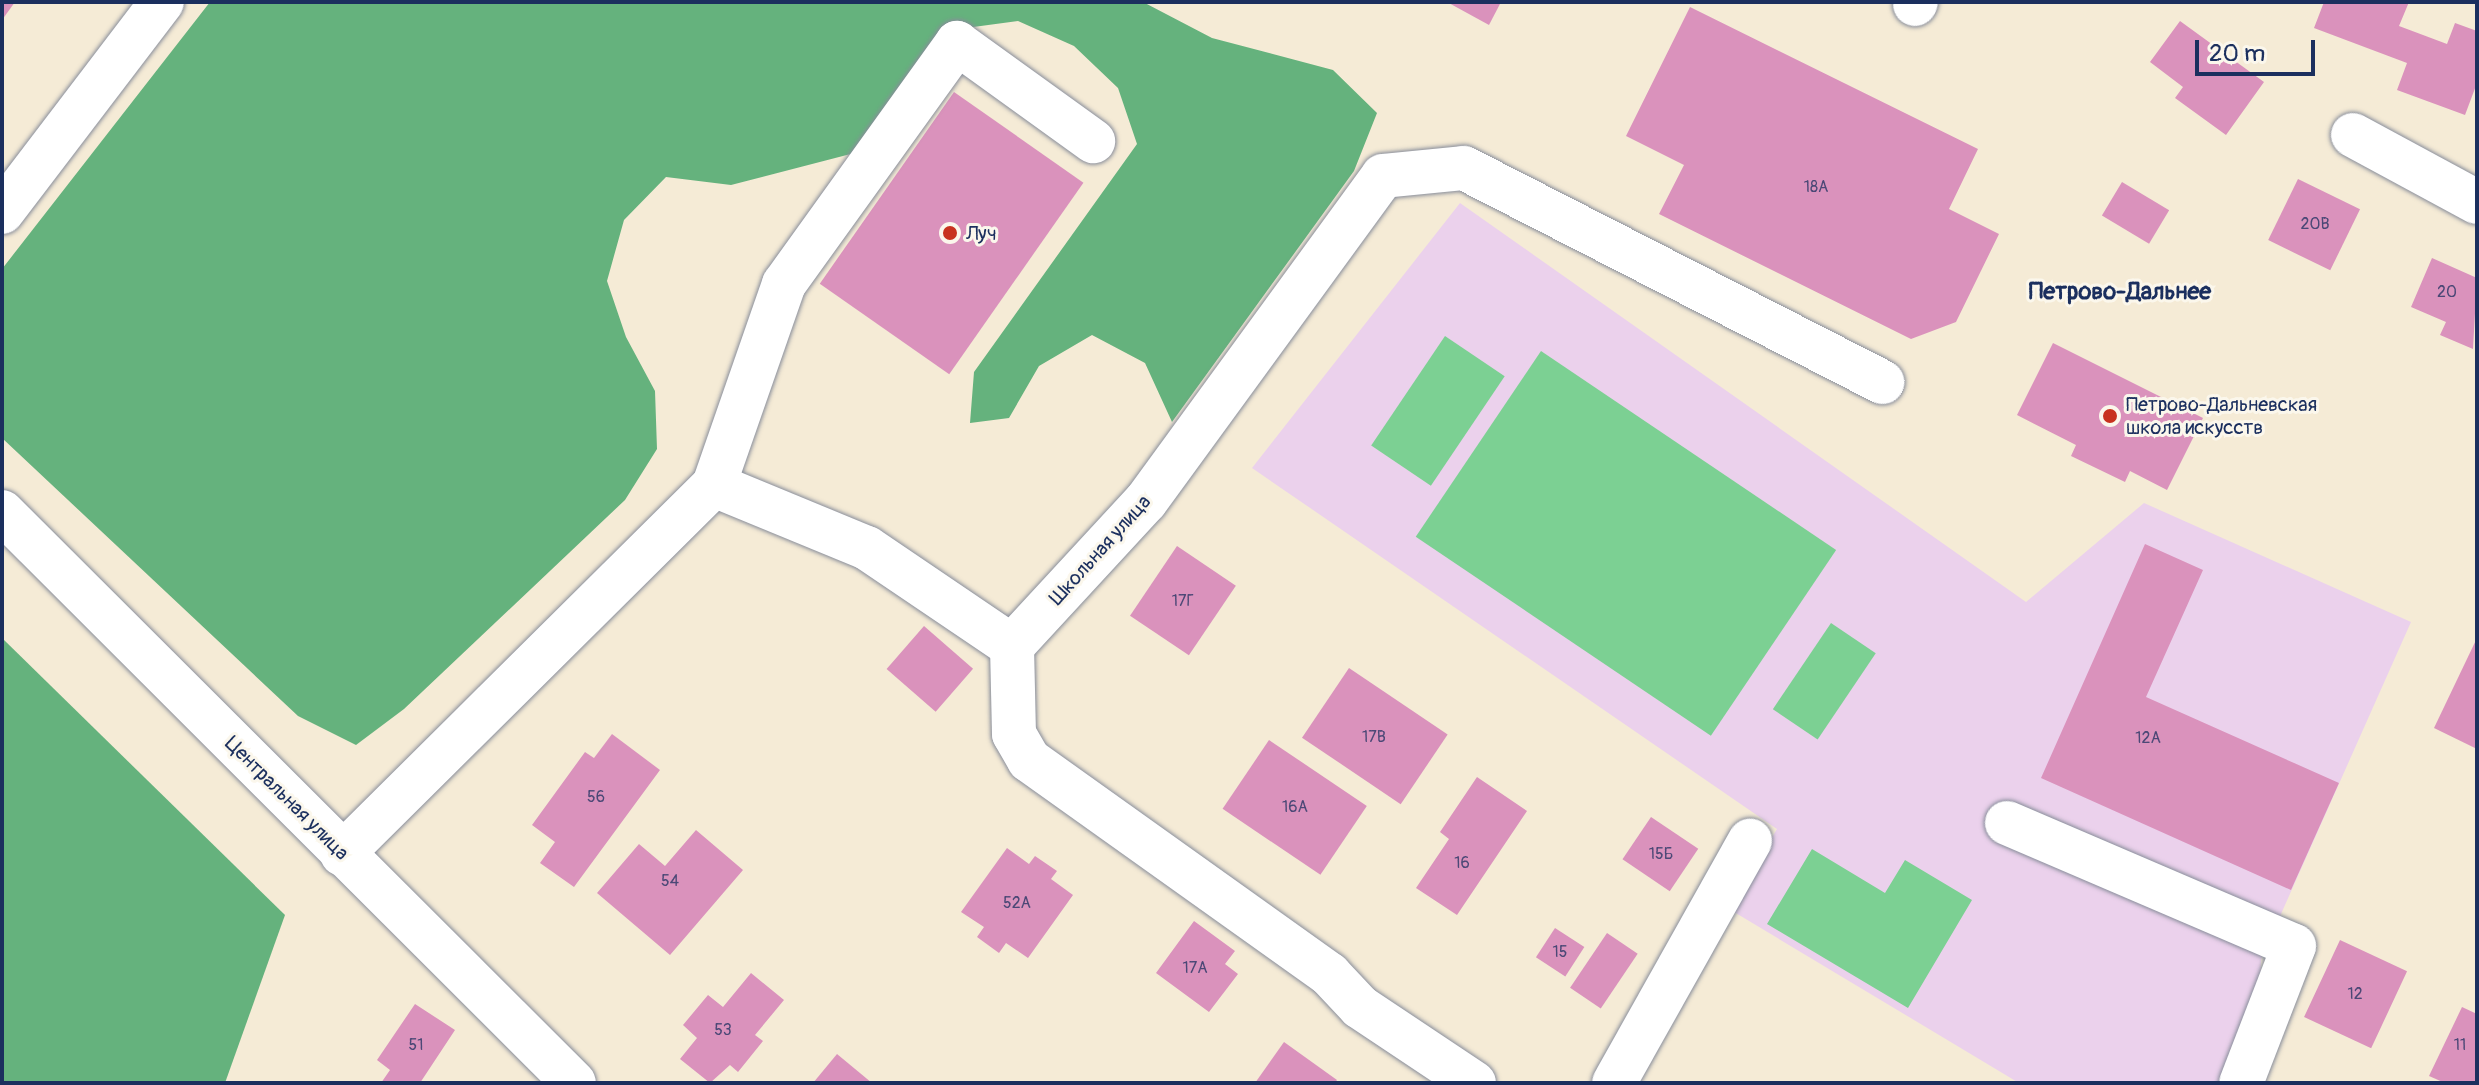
<!DOCTYPE html>
<meta charset="utf-8">
<style>
body{margin:0}
#map{position:relative;width:2479px;height:1085px;overflow:hidden;background:#f5ebd6;font-family:Pangolin,sans-serif}
div>[style]{position:absolute}
.built>*{inset:0;background:#ebd1ec}
.green>*{inset:0;background:#7cd093;transform-origin:0 0}
.forest>*{inset:0;background:#65b27d}
.building>*{inset:0;background:#da92bc;transform-origin:0 0}
.roads{filter:drop-shadow(0 0 2px #888d9a) drop-shadow(0 0 2px #888d9a)}
.minor>*{height:44px;margin:-22px;padding:0 22px;transform-origin:22px;border-radius:22px;background:#fff}
.major>*{height:44px;margin:-22px;padding:0 22px;transform-origin:22px;border-radius:22px;background:#fff}
.dots>*{width:22px;height:22px;translate:-50% -50%;box-sizing:border-box;border:4px solid #fbf7ec;border-radius:50%}
span{translate:-50% -50%;white-space:nowrap;text-align:center;line-height:1.15;-webkit-text-stroke:6px #fbf7ec;paint-order:stroke}
.number-label{font-size:16px;color:#4b4876}
.number-label span{-webkit-text-stroke-width:0}
.poi-label{font-size:20px;color:#1b2f5e}
.left{translate:0 -50%;text-align:left}
.street-label{font-size:20px;color:#1b2f5e}
.quarter-label{font-size:24px;color:#1b2f5e;font-weight:700}
.frame{position:absolute;inset:0;border:4px solid #1b2f5e;pointer-events:none}
.scale{position:absolute;left:2195px;top:40px;width:120px;height:36px;box-sizing:border-box;border:4px solid #1b2f5e;border-top:0;padding-left:10px;font-size:24px;line-height:28px;white-space:nowrap;color:#1b2f5e;-webkit-text-stroke:6px #fbf7ec;paint-order:stroke}
</style>
<div id="map">
<div class="built">
<div style="clip-path:polygon(1460px 203px,2026px 602px,2144px 503px,2411px 622px,2261px 959px,2260px 992px,2223px 1083px,2019px 1083px,1729px 909px,1777px 829px,1252px 468px)"></div>
</div>
<div class="green">
<div style="left:1445px;top:336px;width:72px;height:132px;rotate:34deg"></div>
<div style="left:1541px;top:351px;width:356px;height:224px;rotate:34deg"></div>
<div style="left:1831px;top:623px;width:54px;height:104px;rotate:34deg"></div>
<div style="clip-path:polygon(1812px 849px,1885px 893px,1905px 860px,1972px 900px,1908px 1008px,1767px 924px)"></div>
</div>
<div class="forest">
<div style="clip-path:polygon(210px 2px,1143px 2px,1212px 38px,1333px 70px,1377px 113px,1354px 171px,1172px 422px,1145px 363px,1092px 335px,1039px 366px,1009px 418px,970px 423px,974px 372px,1137px 144px,1118px 88px,1074px 46px,1018px 21px,951px 30px,866px 150px,731px 185px,666px 177px,624px 220px,607px 281px,626px 337px,655px 391px,657px 449px,625px 500px,404px 709px,356px 745px,298px 716px,2px 438px,2px 269px)"></div>
<div style="clip-path:polygon(2px 638px,285px 915px,225px 1083px,2px 1083px)"></div>
</div>
<div class="building">
<div style="clip-path:polygon(2px 2px,15px 2px,2px 20px)"></div>
<div style="clip-path:polygon(1447px 2px,1501px 2px,1489px 25px)"></div>
<div style="clip-path:polygon(2324px 2px,2409px 2px,2399px 26px,2447px 44px,2455px 23px,2477px 31px,2477px 83px,2465px 115px,2397px 90px,2407px 63px,2314px 28px)"></div>
<div style="clip-path:polygon(1690px 7px,1978px 149px,1949px 209px,1999px 234px,1956px 322px,1911px 339px,1659px 214px,1684px 165px,1626px 136px)"></div>
<div style="clip-path:polygon(2180px 21px,2264px 82px,2226px 135px,2175px 98px,2183px 87px,2150px 62px)"></div>
<div style="left:954px;top:92px;width:158px;height:234px;rotate:35deg"></div>
<div style="left:2298px;top:179px;width:69px;height:68px;rotate:26deg"></div>
<div style="left:2122px;top:182px;width:55px;height:39px;rotate:31deg"></div>
<div style="clip-path:polygon(2432px 258px,2477px 278px,2473px 349px,2440px 335px,2446px 322px,2411px 307px)"></div>
<div style="clip-path:polygon(2053px 343px,2203px 418px,2167px 490px,2130px 471px,2125px 482px,2071px 456px,2076px 445px,2017px 415px)"></div>
<div style="clip-path:polygon(2145px 544px,2203px 570px,2146px 697px,2339px 783px,2291px 890px,2041px 778px)"></div>
<div style="left:1177px;top:546px;width:71px;height:84px;rotate:34deg"></div>
<div style="left:924px;top:626px;width:65px;height:57px;rotate:41deg"></div>
<div style="clip-path:polygon(2477px 638px,2477px 749px,2434px 728px)"></div>
<div style="left:1349px;top:668px;width:119px;height:84px;rotate:34deg"></div>
<div style="clip-path:polygon(612px 734px,660px 770px,574px 887px,540px 863px,555px 842px,532px 825px,585px 752px,594px 758px)"></div>
<div style="left:1269px;top:740px;width:118px;height:83px;rotate:34deg"></div>
<div style="clip-path:polygon(1477px 777px,1527px 811px,1457px 915px,1416px 888px,1449px 839px,1440px 832px)"></div>
<div style="left:1651px;top:817px;width:57px;height:51px;rotate:34deg"></div>
<div style="clip-path:polygon(696px 830px,743px 870px,670px 955px,597px 893px,639px 844px,665px 866px)"></div>
<div style="clip-path:polygon(1007px 848px,1029px 864px,1035px 856px,1057px 871px,1051px 879px,1073px 895px,1028px 958px,1006px 943px,999px 953px,977px 937px,984px 927px,961px 912px)"></div>
<div style="clip-path:polygon(1194px 921px,1235px 951px,1225px 964px,1238px 974px,1209px 1012px,1156px 973px)"></div>
<div style="left:1555px;top:928px;width:35px;height:35px;rotate:33deg"></div>
<div style="left:1607px;top:933px;width:37px;height:66px;rotate:34deg"></div>
<div style="left:2340px;top:940px;width:74px;height:85px;rotate:25deg"></div>
<div style="clip-path:polygon(751px 973px,784px 1000px,755px 1035px,763px 1041px,738px 1072px,730px 1065px,710px 1083px,680px 1059px,697px 1038px,683px 1025px,708px 995px,723px 1007px)"></div>
<div style="clip-path:polygon(415px 1004px,455px 1030px,420px 1083px,381px 1083px,390px 1070px,377px 1060px)"></div>
<div style="clip-path:polygon(2462px 1007px,2477px 1014px,2477px 1083px,2445px 1083px,2429px 1076px)"></div>
<div style="clip-path:polygon(1284px 1042px,1337px 1080px,1335px 1083px,1255px 1083px)"></div>
<div style="clip-path:polygon(837px 1054px,872px 1083px,813px 1083px)"></div>
</div>
<div class="roads">
<div class="minor">
<div style="left:1915px;top:4px;width:2px;rotate:-63deg"></div>
<div style="left:2353px;top:135px;width:141px;rotate:28.4deg"></div>
<div style="left:714px;top:485px;width:165px;rotate:22.4deg"></div>
<div style="left:867px;top:548px;width:175px;rotate:34.1deg"></div>
<div style="left:1012px;top:646px;width:197px;rotate:-47.3deg"></div>
<div style="left:1146px;top:501px;width:402px;rotate:-53.9deg"></div>
<div style="left:1383px;top:176px;width:81px;rotate:-5.6deg"></div>
<div style="left:1464px;top:168px;width:470px;rotate:27.1deg"></div>
<div style="left:1012px;top:646px;width:88px;rotate:88.7deg"></div>
<div style="left:1014px;top:734px;width:30px;rotate:60deg"></div>
<div style="left:1029px;top:760px;width:369px;rotate:35.5deg"></div>
<div style="left:1329px;top:974px;width:45px;rotate:46.8deg"></div>
<div style="left:1360px;top:1007px;width:137px;rotate:33.7deg"></div>
<div style="left:2007px;top:823px;width:312px;rotate:23.2deg"></div>
<div style="left:2294px;top:946px;width:147px;rotate:111.1deg"></div>
<div style="left:342px;top:854px;width:524px;rotate:-44.77deg"></div>
<div style="left:714px;top:485px;width:213px;rotate:-70.8deg"></div>
<div style="left:784px;top:284px;width:297px;rotate:-54.3deg"></div>
<div style="left:957px;top:43px;width:168px;rotate:35.8deg"></div>
<div style="left:1614px;top:1083px;width:278px;rotate:-60.7deg"></div>
</div>
<div class="major">
<div style="left:2px;top:212px;width:264px;rotate:-52.7deg"></div>
<div style="left:2px;top:512px;width:808px;rotate:44.95deg"></div>
</div>
</div>
<div class="dots">
<div style="left:950px;top:233px;background:#c8321e"></div>
<div style="left:2110px;top:416px;background:#c8321e"></div>
</div>
<div class="number-label">
<span style="left:1816px;top:187px">18А</span>
<span style="left:2315px;top:224px">20В</span>
<span style="left:2447px;top:292px">20</span>
<span style="left:1183px;top:601px">17Г</span>
<span style="left:1374px;top:737px">17В</span>
<span style="left:2148px;top:738px">12А</span>
<span style="left:596px;top:797px">56</span>
<span style="left:1295px;top:807px">16А</span>
<span style="left:1661px;top:854px">15Б</span>
<span style="left:1462px;top:863px">16</span>
<span style="left:670px;top:881px">54</span>
<span style="left:1017px;top:903px">52А</span>
<span style="left:1560px;top:952px">15</span>
<span style="left:1195px;top:968px">17А</span>
<span style="left:2355px;top:994px">12</span>
<span style="left:723px;top:1030px">53</span>
<span style="left:416px;top:1045px">51</span>
<span style="left:2460px;top:1045px">11</span>
</div>
<div class="poi-label">
<span class="left" style="left:966px;top:233px">Луч</span>
<span class="left" style="left:2126px;top:416px">Петрово-Дальневская<br>школа искусств</span>
</div>
<div class="street-label">
<span style="left:1100px;top:550px;rotate:-48deg">Школьная улица</span>
<span style="left:287px;top:798px;rotate:45deg">Центральная улица</span>
</div>
<div class="quarter-label">
<span style="left:2120px;top:292px">Петрово-Дальнее</span>
</div>
<div class="frame"></div>
<div class="scale">20 m</div>
</div>
